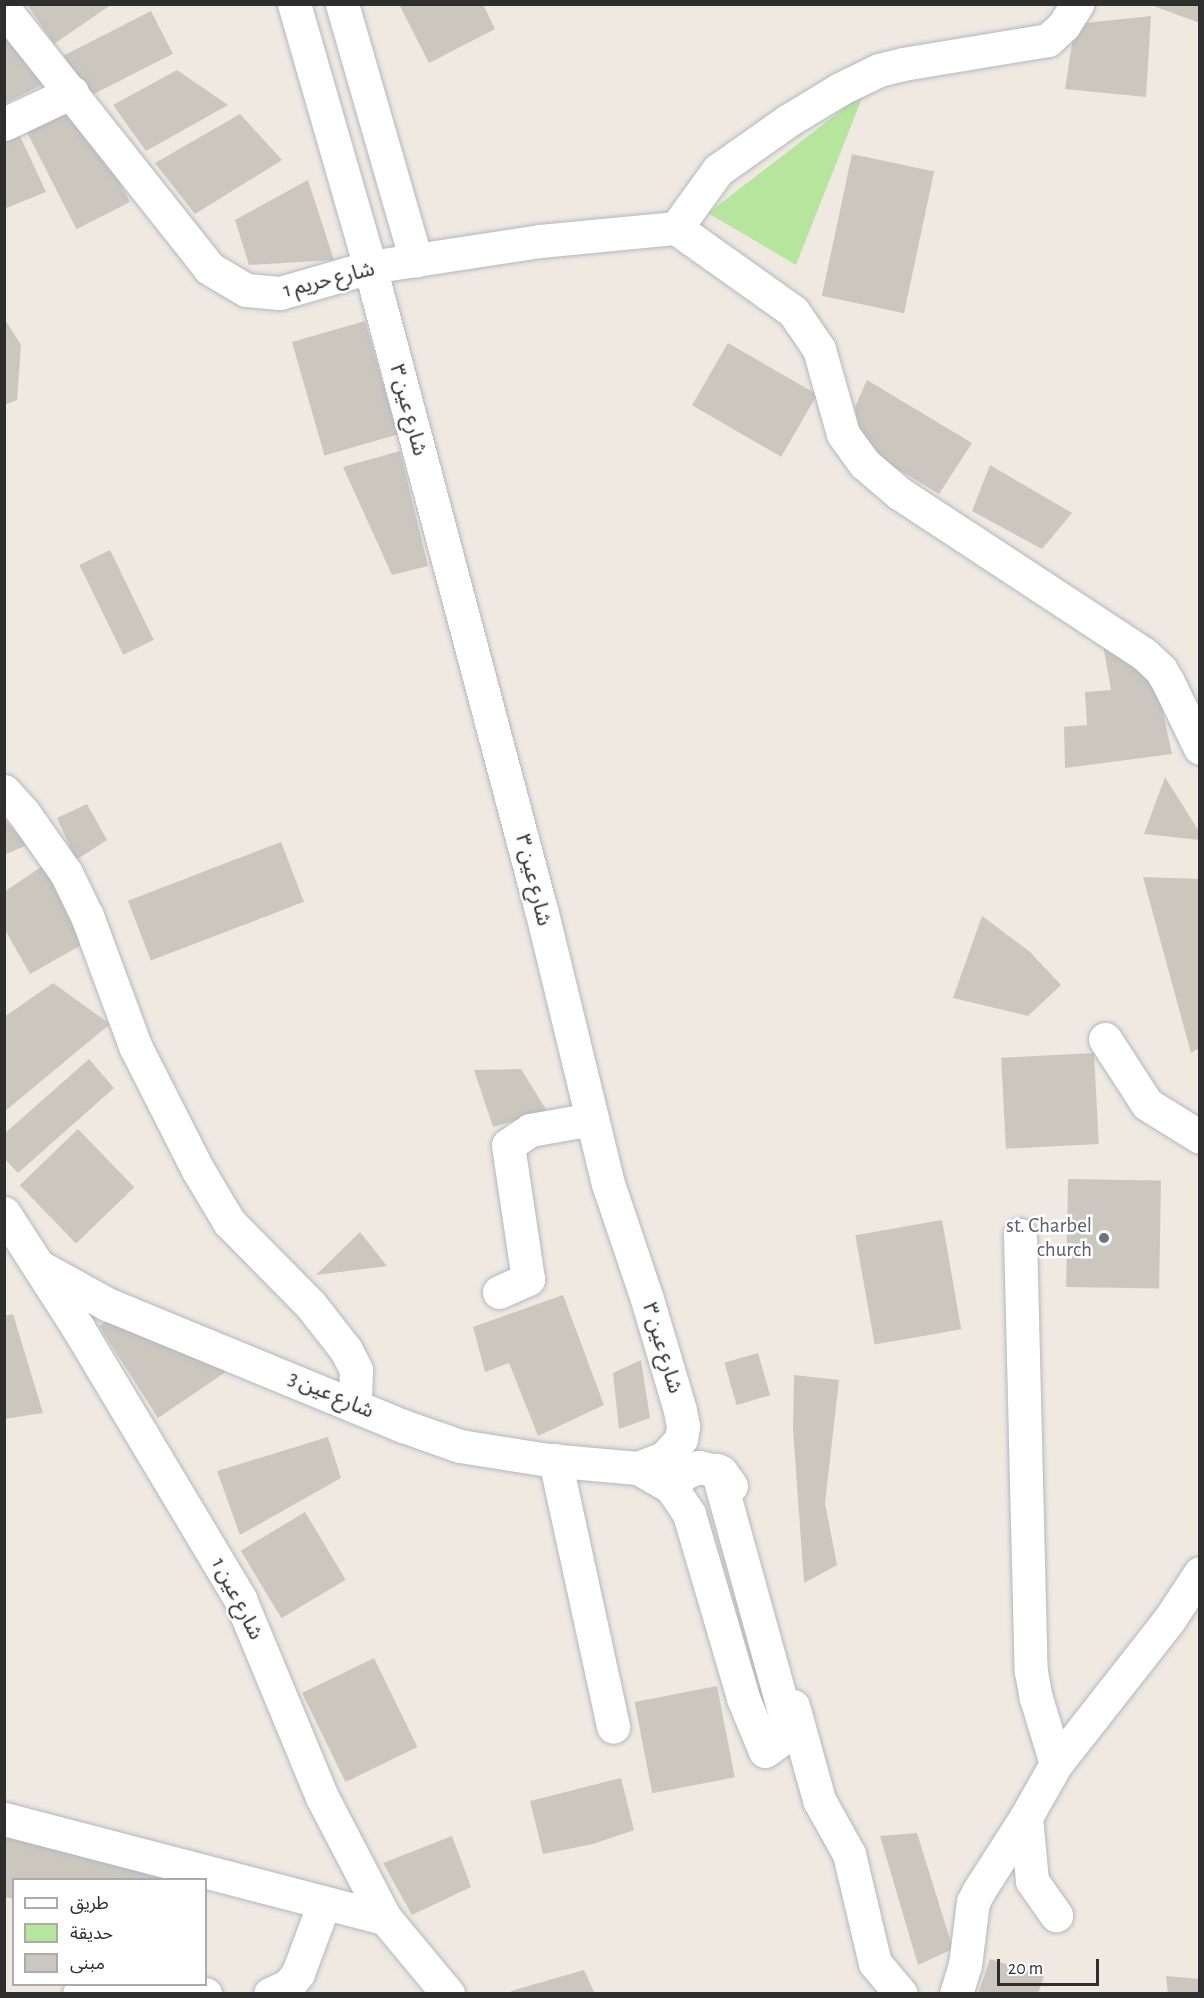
<!DOCTYPE html>
<html>
<head>
<meta charset="utf-8">
<style>
	body { margin:0 }
	#map { position:relative; width:1204px; height:1998px; overflow:hidden; background:#efe9e1; font-family:"Alegreya Sans","Noto Sans Arabic",sans-serif }
	div>[style] { position:absolute }
	[style*='--x'] { left:calc(var(--x)*1px); top:calc(var(--y)*1px); width:calc(var(--w)*1px); rotate:calc(var(--a)*1deg) }
	.green>* { inset:0; background:#b6e59e }
	.building>* { inset:0; background:#cbc7bf; transform-origin:0 0 }
	.roads { filter:drop-shadow(0 0 2px #b4b7c1) drop-shadow(0 0 2px #b4b7c1) }
	.street>* { height:33px; margin:-16.5px; padding:0 16.5px; transform-origin:16.5px; border-radius:16.5px; background:#fff }
	.dots>* { width:16px; height:16px; translate:-50% -50%; box-sizing:border-box; border:3px solid #fff; border-radius:50% }
	span { translate:-50% -50%; white-space:nowrap; text-align:center; line-height:1.15; -webkit-text-stroke:5px #fff; paint-order:stroke }
	.street-label { font-size:21px; color:#2e2e2e }
	.worship-label { font-size:21px; color:#5b616d }
	.right { translate:-100% -50%; text-align:right }
	.frame { position:absolute; inset:0; border:6px solid #2e2e2e; pointer-events:none }
	.legend { position:absolute; left:12px; top:1878px; width:195px; height:108px; box-sizing:border-box; background:#fff; border:2px solid #ababab; margin:0; padding:8px 10px; list-style:none; font-size:18px; color:#2e2e2e }
	.legend li { display:flex; align-items:center; gap:12px; height:30px }
	.legend b { width:30px; border:2px solid #ababab }
	.scale { position:absolute; left:997px; top:1959px; width:102px; height:27px; box-sizing:border-box; border:3px solid #2e2e2e; border-top:0; padding-left:8px; font-size:18px; line-height:21px; white-space:nowrap; color:#2e2e2e; -webkit-text-stroke:4px #fff; paint-order:stroke }
</style>
</head>
<body>
<div id="map">
	<div class="green">
		<i style="clip-path:polygon(864px 93px,796px 265px,708px 213px)"></i>
	</div>
	<div class="building">
		<i style="clip-path:polygon(27px 4px,112px 4px,54px 44px)"></i>
		<i style="clip-path:polygon(399px 4px,483px 4px,495px 29px,429px 63px)"></i>
		<i style="clip-path:polygon(1151px 5px,1200px 5px,1200px 23px)"></i>
		<i style="left:151px;top:11px;width:48px;height:98px;rotate:63deg"></i>
		<i style="clip-path:polygon(1151px 16px,1146px 97px,1065px 89px,1075px 24px)"></i>
		<i style="clip-path:polygon(4px 19px,60px 76px,4px 104px)"></i>
		<i style="clip-path:polygon(177px 70px,228px 105px,146px 151px,113px 105px)"></i>
		<i style="left:80px;top:104px;width:110px;height:60px;rotate:63deg"></i>
		<i style="clip-path:polygon(240px 114px,282px 160px,195px 214px,155px 163px)"></i>
		<i style="clip-path:polygon(19px 134px,46px 192px,4px 209px,4px 140px)"></i>
		<i style="left:852px;top:154px;width:84px;height:145px;rotate:12deg"></i>
		<i style="clip-path:polygon(308px 180px,334px 260px,249px 265px,235px 220px)"></i>
		<i style="clip-path:polygon(4px 318px,21px 345px,17px 400px,4px 405px)"></i>
		<i style="left:365px;top:321px;width:118px;height:76px;rotate:74deg"></i>
		<i style="left:728px;top:343px;width:103px;height:72px;rotate:30deg"></i>
		<i style="clip-path:polygon(867px 380px,972px 443px,939px 494px,861px 447px,855px 407px)"></i>
		<i style="clip-path:polygon(400px 451px,428px 566px,392px 575px,343px 467px)"></i>
		<i style="clip-path:polygon(990px 465px,1072px 513px,1042px 549px,972px 511px)"></i>
		<i style="left:110px;top:550px;width:100px;height:34px;rotate:64deg"></i>
		<i style="clip-path:polygon(1103px 645px,1157px 684px,1172px 754px,1065px 768px,1064px 727px,1087px 725px,1085px 692px,1111px 690px)"></i>
		<i style="clip-path:polygon(1165px 777px,1200px 833px,1200px 840px,1144px 834px)"></i>
		<i style="clip-path:polygon(87px 804px,107px 840px,76px 860px,57px 818px)"></i>
		<i style="clip-path:polygon(4px 819px,27px 845px,4px 855px)"></i>
		<i style="left:281px;top:842px;width:64px;height:164px;rotate:69deg"></i>
		<i style="clip-path:polygon(47px 863px,85px 943px,30px 974px,4px 928px,4px 892px)"></i>
		<i style="clip-path:polygon(1143px 877px,1200px 879px,1200px 1048px,1191px 1053px)"></i>
		<i style="clip-path:polygon(982px 916px,1030px 952px,1061px 985px,1028px 1016px,953px 998px)"></i>
		<i style="clip-path:polygon(53px 983px,110px 1024px,4px 1112px,4px 1017px)"></i>
		<i style="left:1094px;top:1053px;width:91px;height:93px;rotate:87deg"></i>
		<i style="clip-path:polygon(89px 1059px,114px 1088px,18px 1173px,4px 1158px,4px 1134px)"></i>
		<i style="clip-path:polygon(521px 1069px,547px 1111px,493px 1127px,474px 1070px)"></i>
		<i style="left:78px;top:1129px;width:81px;height:81px;rotate:46deg"></i>
		<i style="left:1068px;top:1179px;width:93px;height:108px;rotate:1deg"></i>
		<i style="left:942px;top:1220px;width:111px;height:88px;rotate:80deg"></i>
		<i style="clip-path:polygon(360px 1232px,387px 1266px,316px 1275px)"></i>
		<i style="clip-path:polygon(563px 1295px,604px 1405px,538px 1436px,509px 1363px,485px 1372px,473px 1327px)"></i>
		<i style="clip-path:polygon(13px 1314px,43px 1413px,4px 1419px,4px 1316px)"></i>
		<i style="clip-path:polygon(114px 1317px,233px 1367px,158px 1418px,99px 1326px)"></i>
		<i style="left:758px;top:1353px;width:44px;height:35px;rotate:74deg"></i>
		<i style="clip-path:polygon(641px 1360px,650px 1418px,619px 1429px,613px 1373px)"></i>
		<i style="clip-path:polygon(794px 1375px,839px 1380px,825px 1503px,837px 1565px,804px 1583px,793px 1429px)"></i>
		<i style="clip-path:polygon(328px 1437px,341px 1478px,240px 1535px,217px 1471px)"></i>
		<i style="left:305px;top:1512px;width:79px;height:75px;rotate:59deg"></i>
		<i style="left:374px;top:1658px;width:99px;height:80px;rotate:64deg"></i>
		<i style="left:717px;top:1686px;width:93px;height:84px;rotate:79deg"></i>
		<i style="clip-path:polygon(621px 1778px,634px 1830px,593px 1844px,543px 1854px,530px 1801px)"></i>
		<i style="clip-path:polygon(917px 1833px,953px 1949px,918px 1965px,880px 1836px)"></i>
		<i style="clip-path:polygon(4px 1836px,173px 1880px,14px 1880px,14px 1899px,4px 1897px)"></i>
		<i style="clip-path:polygon(452px 1836px,471px 1887px,412px 1915px,383px 1863px)"></i>
		<i style="clip-path:polygon(990px 1959px,1044px 1976px,1038px 1994px,978px 1994px)"></i>
		<i style="clip-path:polygon(584px 1970px,595px 1994px,512px 1994px,511px 1991px)"></i>
		<i style="clip-path:polygon(1166px 1976px,1200px 1979px,1200px 1994px,1168px 1994px)"></i>
	</div>
	<div class="roads">
		<div class="street">
			<i style="--x:342;--y:4;--w:267;--a:73.9"></i>
			<i style="--x:4;--y:9;--w:330;--a:51.6"></i>
			<i style="--x:209;--y:268;--w:43;--a:30.7"></i>
			<i style="--x:246;--y:290;--w:34;--a:5"></i>
			<i style="--x:280;--y:293;--w:94;--a:-16.1"></i>
			<i style="--x:370;--y:267;--w:172;--a:-8.7"></i>
			<i style="--x:540;--y:241;--w:137;--a:-5.5"></i>
			<i style="--x:4;--y:124;--w:75;--a:-25.2"></i>
			<i style="--x:676;--y:228;--w:143;--a:35.4"></i>
			<i style="--x:793;--y:311;--w:46;--a:55.6"></i>
			<i style="--x:819;--y:349;--w:88;--a:74.2"></i>
			<i style="--x:843;--y:434;--w:37;--a:54"></i>
			<i style="--x:865;--y:464;--w:45;--a:40.5"></i>
			<i style="--x:899;--y:493;--w:293;--a:33.3"></i>
			<i style="--x:1144;--y:654;--w:23;--a:43"></i>
			<i style="--x:1161;--y:670;--w:14;--a:60"></i>
			<i style="--x:1168;--y:682;--w:73;--a:64.1"></i>
			<i style="--x:676;--y:228;--w:72;--a:-54.1"></i>
			<i style="--x:718;--y:170;--w:87;--a:-35.2"></i>
			<i style="--x:789;--y:120;--w:60;--a:-31.3"></i>
			<i style="--x:840;--y:89;--w:43;--a:-26"></i>
			<i style="--x:879;--y:70;--w:25;--a:-14"></i>
			<i style="--x:903;--y:64;--w:147;--a:-9.4"></i>
			<i style="--x:1048;--y:40;--w:22;--a:-43"></i>
			<i style="--x:1064;--y:25;--w:25;--a:-58"></i>
			<i style="--x:4;--y:791;--w:28;--a:48"></i>
			<i style="--x:23;--y:812;--w:75;--a:54.8"></i>
			<i style="--x:66;--y:873;--w:48;--a:64"></i>
			<i style="--x:87;--y:916;--w:139;--a:69.7"></i>
			<i style="--x:135;--y:1046;--w:139;--a:63.1"></i>
			<i style="--x:198;--y:1170;--w:61;--a:59.2"></i>
			<i style="--x:229;--y:1222;--w:115;--a:45.4"></i>
			<i style="--x:310;--y:1304;--w:58;--a:52"></i>
			<i style="--x:346;--y:1350;--w:22;--a:63"></i>
			<i style="--x:356;--y:1370;--w:36;--a:92"></i>
			<i style="--x:1105;--y:1039;--w:77;--a:57.1"></i>
			<i style="--x:1147;--y:1104;--w:62;--a:31.9"></i>
			<i style="--x:4;--y:1213;--w:137;--a:57.2"></i>
			<i style="--x:78;--y:1328;--w:316;--a:59.1"></i>
			<i style="--x:240;--y:1599;--w:214;--a:67.5"></i>
			<i style="--x:322;--y:1797;--w:136;--a:62.5"></i>
			<i style="--x:385;--y:1918;--w:99;--a:50.3"></i>
			<i style="--x:1020;--y:1235;--w:436;--a:88.6"></i>
			<i style="--x:1031;--y:1671;--w:27;--a:80"></i>
			<i style="--x:1036;--y:1698;--w:69;--a:73.1"></i>
			<i style="--x:40;--y:1267;--w:77;--a:28.9"></i>
			<i style="--x:107;--y:1304;--w:320;--a:22.4"></i>
			<i style="--x:403;--y:1426;--w:60;--a:19.3"></i>
			<i style="--x:460;--y:1446;--w:89;--a:9"></i>
			<i style="--x:548;--y:1460;--w:90;--a:5.1"></i>
			<i style="--x:638;--y:1468;--w:28;--a:-21"></i>
			<i style="--x:664;--y:1458;--w:25;--a:-48"></i>
			<i style="--x:681;--y:1439;--w:13;--a:-81"></i>
			<i style="--x:683;--y:1426;--w:16;--a:-101"></i>
			<i style="--x:680;--y:1410;--w:116;--a:-106.6"></i>
			<i style="--x:647;--y:1299;--w:121;--a:-108.7"></i>
			<i style="--x:608;--y:1184;--w:282;--a:-103.7"></i>
			<i style="--x:541;--y:910;--w:665;--a:-104.89"></i>
			<i style="--x:370;--y:267;--w:274;--a:-106.1"></i>
			<i style="--x:499;--y:1292;--w:32;--a:-24"></i>
			<i style="--x:528;--y:1279;--w:135;--a:-98.5"></i>
			<i style="--x:508;--y:1145;--w:27;--a:-34"></i>
			<i style="--x:530;--y:1130;--w:63;--a:-10.1"></i>
			<i style="--x:555;--y:1460;--w:273;--a:77.7"></i>
			<i style="--x:638;--y:1468;--w:38;--a:30"></i>
			<i style="--x:671;--y:1487;--w:32;--a:56"></i>
			<i style="--x:689;--y:1514;--w:192;--a:73.6"></i>
			<i style="--x:743;--y:1698;--w:57;--a:67.5"></i>
			<i style="--x:765;--y:1751;--w:31;--a:-36"></i>
			<i style="--x:790;--y:1733;--w:273;--a:-105.5"></i>
			<i style="--x:671;--y:1487;--w:19;--a:-47"></i>
			<i style="--x:684;--y:1473;--w:16;--a:-22"></i>
			<i style="--x:699;--y:1467;--w:23;--a:13"></i>
			<i style="--x:721;--y:1472;--w:17;--a:54"></i>
			<i style="--x:793;--y:1706;--w:98;--a:74.5"></i>
			<i style="--x:819;--y:1800;--w:62;--a:60.9"></i>
			<i style="--x:849;--y:1854;--w:112;--a:76.6"></i>
			<i style="--x:875;--y:1963;--w:40;--a:50"></i>
			<i style="--x:1026;--y:1817;--w:64;--a:84.6"></i>
			<i style="--x:1032;--y:1881;--w:42;--a:54.8"></i>
			<i style="--x:4;--y:1819;--w:394;--a:14.6"></i>
			<i style="--x:117;--y:1984;--w:89;--a:6.5"></i>
			<i style="--x:79;--y:1994;--w:15;--a:-32"></i>
			<i style="--x:92;--y:1986;--w:10;--a:-11"></i>
			<i style="--x:270;--y:1994;--w:21;--a:-25"></i>
			<i style="--x:289;--y:1985;--w:15;--a:-53"></i>
			<i style="--x:298;--y:1973;--w:75;--a:-69.6"></i>
			<i style="--x:956;--y:1994;--w:30;--a:-73"></i>
			<i style="--x:965;--y:1965;--w:64;--a:-82.8"></i>
			<i style="--x:973;--y:1902;--w:11;--a:-63"></i>
			<i style="--x:978;--y:1892;--w:89;--a:-57.4"></i>
			<i style="--x:1026;--y:1817;--w:61;--a:-60.5"></i>
			<i style="--x:1056;--y:1764;--w:183;--a:-51.9"></i>
			<i style="--x:1169;--y:1620;--w:56;--a:-56.6"></i>
		</div>
	</div>
	<div class="dots">
		<i style="left:1104px;top:1238px;background:#6b7280"></i>
	</div>
	<div class="street-label">
		<span style="left:329px;top:280px;rotate:-14deg">شارع حريم 1</span>
		<span style="left:408px;top:410px;rotate:75deg">شارع عين ٣</span>
		<span style="left:533px;top:880px;rotate:76deg">شارع عين ٣</span>
		<span style="left:662px;top:1348px;rotate:73deg">شارع عين ٣</span>
		<span style="left:331px;top:1395px;rotate:23deg">شارع عين 3</span>
		<span style="left:237px;top:1599px;rotate:63deg">شارع عين 1</span>
	</div>
	<div class="worship-label">
		<span class="right" style="left:1092px;top:1238px">st. Charbel<br>church</span>
	</div>
	<div class="frame"></div>
	<ul class="legend">
	<li><b style="height:8px;background:#fff"></b>طريق</li>
	<li><b style="height:16px;background:#b6e59e"></b>حديقة</li>
	<li><b style="height:16px;background:#cbc7bf"></b>مبنى</li>
	</ul>
	<div class="scale">20 m</div>
</div>
</body>
</html>
